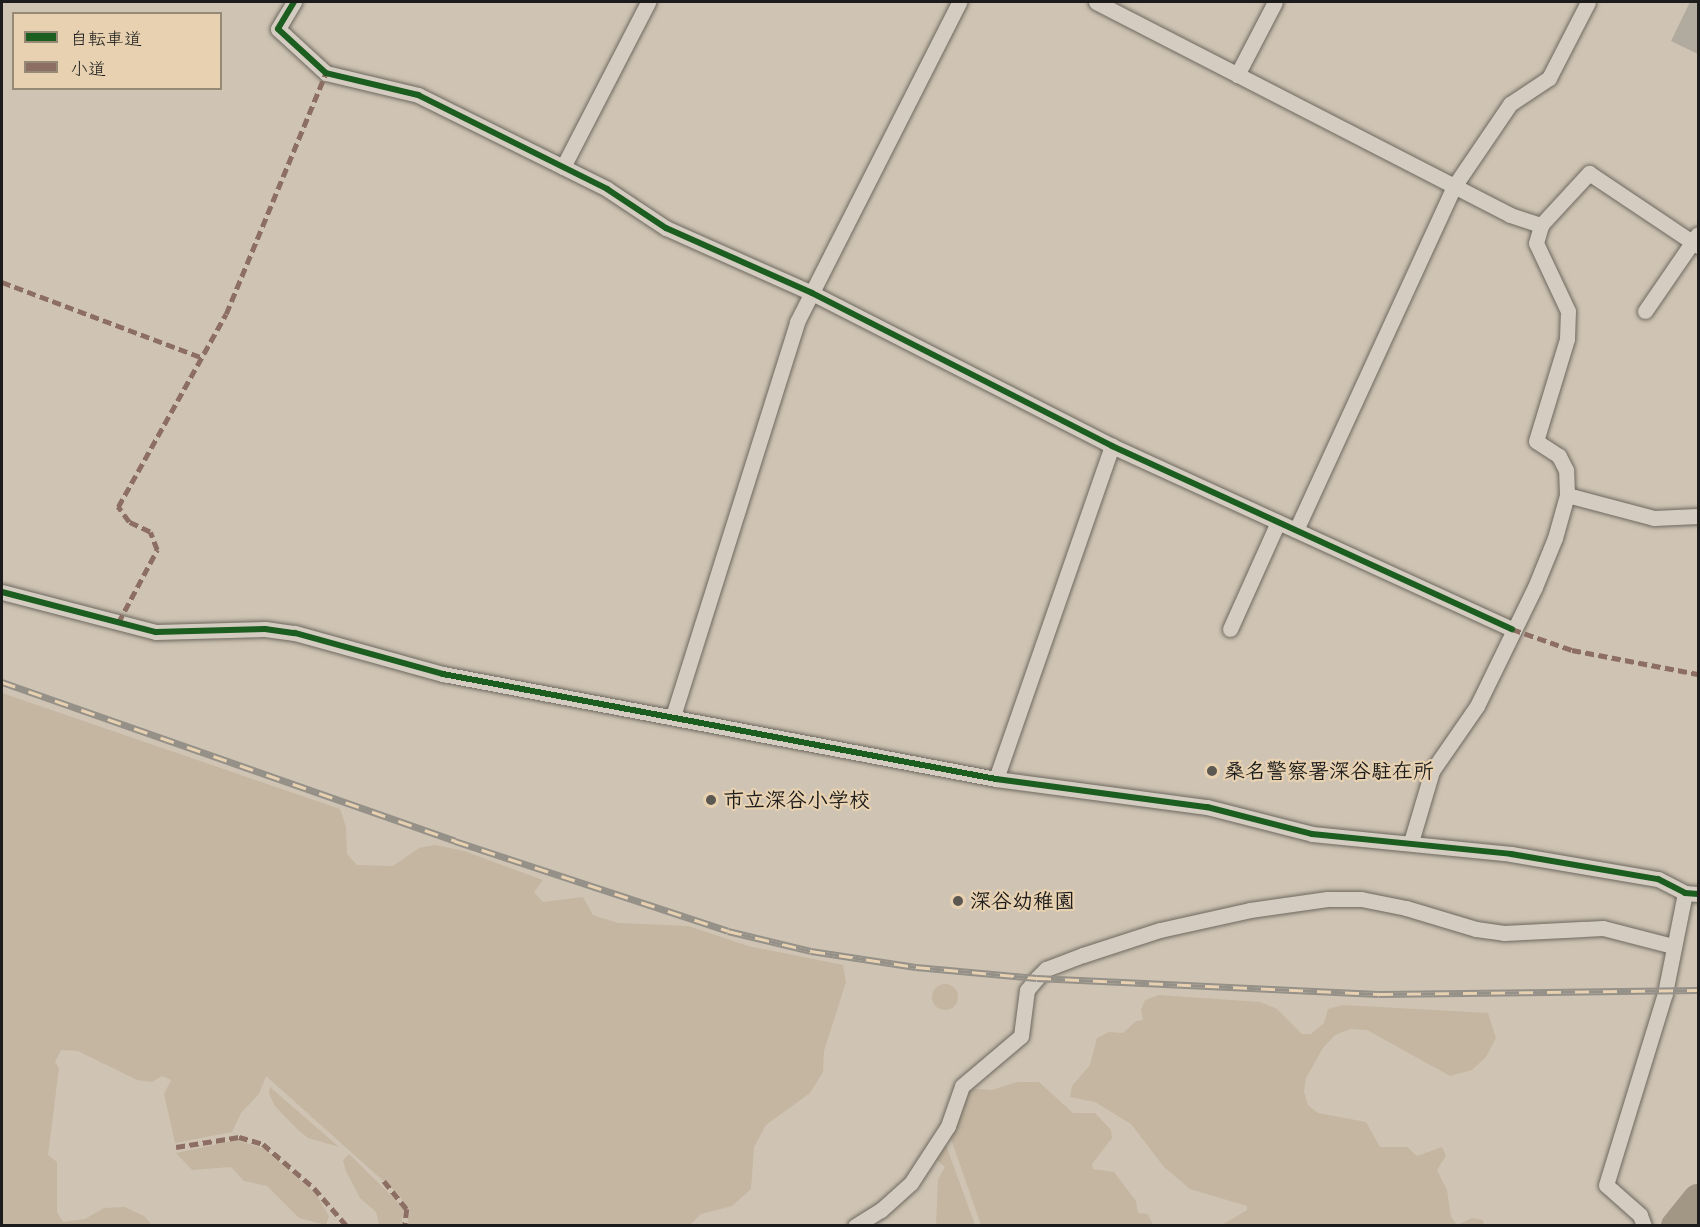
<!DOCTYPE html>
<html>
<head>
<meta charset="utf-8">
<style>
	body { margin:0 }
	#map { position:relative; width:1700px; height:1227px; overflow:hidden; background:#cfc4b3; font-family:Itim,"Klee One",sans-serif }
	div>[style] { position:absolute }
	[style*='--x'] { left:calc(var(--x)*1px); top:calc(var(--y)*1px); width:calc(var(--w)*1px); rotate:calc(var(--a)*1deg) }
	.green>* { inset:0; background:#c4b6a0 }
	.round { border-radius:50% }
	.river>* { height:30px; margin:-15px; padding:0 15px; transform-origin:15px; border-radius:15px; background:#a29685 }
	.building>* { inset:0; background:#b1aa9e }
	.roads { filter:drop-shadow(0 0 2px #6d6860) drop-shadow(0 0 2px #6d6860) }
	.minor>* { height:15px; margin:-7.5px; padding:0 7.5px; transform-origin:7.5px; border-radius:7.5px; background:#d4ccc0 }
	.rail>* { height:7px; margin-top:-3.5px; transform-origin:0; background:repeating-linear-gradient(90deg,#e7d1b0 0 14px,#959088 0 28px); box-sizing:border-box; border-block:2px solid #959088 }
	.quiet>* { height:4.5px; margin-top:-2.25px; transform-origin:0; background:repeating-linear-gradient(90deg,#8d6e63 0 9px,transparent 0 13.5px) }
	.cycleway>* { height:6px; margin:-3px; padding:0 3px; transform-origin:3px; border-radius:3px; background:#1b5e20 }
	.dots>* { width:16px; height:16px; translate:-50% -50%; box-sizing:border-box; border:3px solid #e7d1b0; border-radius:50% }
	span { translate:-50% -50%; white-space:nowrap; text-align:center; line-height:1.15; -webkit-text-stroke:4.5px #e7d1b0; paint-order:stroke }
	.poi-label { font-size:21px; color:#1c1c1c; font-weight:700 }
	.left { translate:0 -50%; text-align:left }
	.frame { position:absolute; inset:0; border:3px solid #1c1c1c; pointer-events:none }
	.legend { position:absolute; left:12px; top:12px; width:210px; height:78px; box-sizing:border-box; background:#e7d1b0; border:2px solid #968975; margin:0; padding:8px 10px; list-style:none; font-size:18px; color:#1c1c1c }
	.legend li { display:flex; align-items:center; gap:12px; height:30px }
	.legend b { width:30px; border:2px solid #968975 }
</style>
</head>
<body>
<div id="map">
	<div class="green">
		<i style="clip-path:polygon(2px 693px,340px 809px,346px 827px,347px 854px,357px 865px,393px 866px,419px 848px,435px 845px,464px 851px,543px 880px,534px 892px,543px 902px,583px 897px,593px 915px,618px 923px,688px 926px,748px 946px,843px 965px,846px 982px,824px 1051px,823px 1072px,810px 1093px,766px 1125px,754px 1147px,751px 1189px,732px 1206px,701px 1214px,690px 1225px,407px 1226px,410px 1211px,398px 1194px,266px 1076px,259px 1094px,241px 1113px,232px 1132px,175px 1143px,164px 1094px,171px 1080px,162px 1076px,152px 1082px,137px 1080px,78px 1051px,61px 1050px,55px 1062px,59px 1068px,48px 1155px,57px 1162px,57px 1212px,63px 1222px,85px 1219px,104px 1208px,125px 1207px,144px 1216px,152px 1225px,2px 1225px)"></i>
		<i class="round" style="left:932px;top:984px;width:26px;height:26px"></i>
		<i style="clip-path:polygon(1159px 995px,1260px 1002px,1277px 1009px,1302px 1034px,1311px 1034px,1324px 1023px,1328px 1009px,1343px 1005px,1488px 1013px,1496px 1038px,1486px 1057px,1472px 1070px,1450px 1076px,1367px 1030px,1351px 1029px,1335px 1035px,1323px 1048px,1306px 1078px,1304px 1092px,1308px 1105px,1318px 1113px,1366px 1122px,1380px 1147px,1407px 1147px,1417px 1156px,1442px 1147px,1446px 1156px,1437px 1170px,1447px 1190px,1451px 1217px,1457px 1225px,1472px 1218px,1483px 1220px,1484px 1225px,1222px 1225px,1247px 1210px,1247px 1206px,1190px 1189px,1164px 1167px,1131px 1124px,1095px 1102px,1070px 1097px,1072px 1086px,1090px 1065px,1097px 1038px,1109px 1032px,1123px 1033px,1136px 1021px,1143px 1020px,1141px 1010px,1145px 1000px)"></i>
		<i style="clip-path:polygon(1017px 1082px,1039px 1082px,1073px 1113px,1095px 1113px,1111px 1130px,1112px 1138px,1092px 1164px,1093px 1169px,1114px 1172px,1136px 1201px,1138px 1213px,1148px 1214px,1153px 1225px,981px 1225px,950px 1136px,963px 1088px,992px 1090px)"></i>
		<i style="clip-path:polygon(270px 1087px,339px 1147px,308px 1138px,297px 1129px,275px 1106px,269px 1094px)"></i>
		<i style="clip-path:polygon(236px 1140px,265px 1149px,315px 1193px,329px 1216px,326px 1225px,299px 1218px,267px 1186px,244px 1181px,231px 1167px,192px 1170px,176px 1153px)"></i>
		<i style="clip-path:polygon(945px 1142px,946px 1145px,975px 1225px,936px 1225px,938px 1179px,945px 1167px,933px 1157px)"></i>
		<i style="clip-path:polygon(349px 1154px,404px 1208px,401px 1225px,379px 1225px,376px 1212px,360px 1198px,346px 1171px,343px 1160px)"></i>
	</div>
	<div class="river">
		<i style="--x:1676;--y:1226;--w:35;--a:-51"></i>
	</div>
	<div class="building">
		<i style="clip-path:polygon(1690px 2px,1698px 2px,1698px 54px,1671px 41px)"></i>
	</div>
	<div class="roads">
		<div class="minor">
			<i style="--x:294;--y:2;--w:31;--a:121"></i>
			<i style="--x:278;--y:29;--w:65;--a:42.5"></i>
			<i style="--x:326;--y:73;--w:95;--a:13.4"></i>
			<i style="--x:418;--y:95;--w:211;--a:26.4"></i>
			<i style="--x:607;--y:189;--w:71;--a:33.5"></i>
			<i style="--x:666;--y:228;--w:160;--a:24"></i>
			<i style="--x:812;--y:293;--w:337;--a:27"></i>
			<i style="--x:1112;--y:446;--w:440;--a:24.6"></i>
			<i style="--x:1096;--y:2;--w:466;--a:27.2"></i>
			<i style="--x:1510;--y:215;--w:33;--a:18"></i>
			<i style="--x:1237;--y:75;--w:82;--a:-62.5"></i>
			<i style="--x:563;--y:167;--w:186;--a:-62.7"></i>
			<i style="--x:1645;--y:311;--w:93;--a:-55.5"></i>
			<i style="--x:1567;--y:495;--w:90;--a:14.8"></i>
			<i style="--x:1654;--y:518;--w:44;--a:-2.6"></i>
			<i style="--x:1296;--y:530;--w:380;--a:-65.3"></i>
			<i style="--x:1455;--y:185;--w:98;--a:-55.8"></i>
			<i style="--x:1510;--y:104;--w:47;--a:-33.7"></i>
			<i style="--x:1549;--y:78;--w:85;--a:-62.8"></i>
			<i style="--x:2;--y:592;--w:159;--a:14.6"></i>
			<i style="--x:156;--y:632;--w:109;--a:-1.6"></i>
			<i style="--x:265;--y:629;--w:30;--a:8"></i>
			<i style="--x:295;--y:633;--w:154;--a:15.5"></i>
			<i style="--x:443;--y:674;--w:563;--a:10.75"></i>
			<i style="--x:996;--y:779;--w:213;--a:7.6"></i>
			<i style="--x:1207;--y:807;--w:108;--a:14.4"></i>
			<i style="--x:1312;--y:834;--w:200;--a:5.7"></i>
			<i style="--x:1511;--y:854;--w:149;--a:9.7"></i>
			<i style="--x:1658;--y:879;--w:30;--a:27"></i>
			<i style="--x:1685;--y:893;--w:13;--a:4"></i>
			<i style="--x:1230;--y:629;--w:117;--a:-65.8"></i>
			<i style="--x:673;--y:716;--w:413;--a:-72.5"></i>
			<i style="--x:797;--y:322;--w:359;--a:-63.1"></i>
			<i style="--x:996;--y:779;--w:353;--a:-70.8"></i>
			<i style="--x:1411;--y:842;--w:74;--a:-73.5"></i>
			<i style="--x:1432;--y:771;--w:79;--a:-55.3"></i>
			<i style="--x:1477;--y:706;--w:132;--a:-64"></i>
			<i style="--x:1535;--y:587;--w:53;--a:-67.8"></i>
			<i style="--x:1555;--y:538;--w:45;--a:-74.4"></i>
			<i style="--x:1567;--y:495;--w:25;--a:-92"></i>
			<i style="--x:1566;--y:470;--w:16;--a:-117"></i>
			<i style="--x:1559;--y:456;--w:27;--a:-147"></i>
			<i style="--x:1536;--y:441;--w:107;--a:-73.1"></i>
			<i style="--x:1567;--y:339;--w:28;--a:-88"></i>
			<i style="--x:1568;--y:311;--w:75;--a:-115.2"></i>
			<i style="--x:1536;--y:243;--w:19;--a:-74"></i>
			<i style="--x:1541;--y:225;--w:71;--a:-47.3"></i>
			<i style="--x:1589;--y:173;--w:131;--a:33.8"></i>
			<i style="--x:855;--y:1226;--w:31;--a:-32"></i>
			<i style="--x:881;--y:1210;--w:40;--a:-42"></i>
			<i style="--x:911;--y:1183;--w:68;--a:-57"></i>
			<i style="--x:948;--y:1126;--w:42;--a:-70.7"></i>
			<i style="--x:962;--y:1086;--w:77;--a:-40.3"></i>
			<i style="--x:1021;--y:1036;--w:46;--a:-82.6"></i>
			<i style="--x:1027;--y:990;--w:16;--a:-50"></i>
			<i style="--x:1037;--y:978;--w:13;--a:-45"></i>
			<i style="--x:1046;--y:969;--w:40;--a:-21"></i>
			<i style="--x:1083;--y:955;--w:81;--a:-18"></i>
			<i style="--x:1160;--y:930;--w:92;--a:-12.5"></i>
			<i style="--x:1250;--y:910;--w:78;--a:-8.1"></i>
			<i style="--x:1327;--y:899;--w:34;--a:0"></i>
			<i style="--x:1361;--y:899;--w:46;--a:11.3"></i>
			<i style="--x:1406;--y:908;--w:73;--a:16.7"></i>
			<i style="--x:1476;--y:929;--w:28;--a:8"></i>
			<i style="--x:1504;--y:933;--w:99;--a:-2.9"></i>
			<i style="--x:1603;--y:928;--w:72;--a:14.4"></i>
			<i style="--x:1644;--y:1226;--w:12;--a:-110"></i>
			<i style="--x:1640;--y:1215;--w:45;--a:-138.6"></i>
			<i style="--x:1606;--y:1185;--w:201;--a:-72.9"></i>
			<i style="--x:1665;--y:993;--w:102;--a:-78.7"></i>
		</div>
	</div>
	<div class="rail">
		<i style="--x:2;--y:682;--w:480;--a:19.3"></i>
		<i style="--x:455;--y:841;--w:287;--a:18.2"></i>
		<i style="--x:728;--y:931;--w:85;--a:13.5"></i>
		<i style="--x:811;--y:951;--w:106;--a:8.7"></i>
		<i style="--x:916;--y:967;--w:121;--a:5.2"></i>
		<i style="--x:1037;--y:978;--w:342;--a:2.7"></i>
		<i style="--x:1379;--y:994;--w:319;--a:-0.7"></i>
	</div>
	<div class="quiet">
		<i style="--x:2;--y:282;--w:213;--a:20.7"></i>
		<i style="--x:118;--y:623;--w:83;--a:-61.9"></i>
		<i style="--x:157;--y:550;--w:19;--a:-111"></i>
		<i style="--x:150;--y:532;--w:23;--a:-155"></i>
		<i style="--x:129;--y:522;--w:19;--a:-126"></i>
		<i style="--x:118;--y:507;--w:221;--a:-60.8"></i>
		<i style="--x:226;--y:314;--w:261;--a:-67.5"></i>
		<i style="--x:1512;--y:629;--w:64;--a:19.3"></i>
		<i style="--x:1572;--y:650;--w:128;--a:10.8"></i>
		<i style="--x:176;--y:1147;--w:64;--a:-9"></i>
		<i style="--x:239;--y:1137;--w:25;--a:16"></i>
		<i style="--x:263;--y:1144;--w:67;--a:40.8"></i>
		<i style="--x:314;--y:1188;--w:50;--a:49"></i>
		<i style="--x:384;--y:1181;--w:36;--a:51"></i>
		<i style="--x:407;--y:1209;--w:17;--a:97"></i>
	</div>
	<div class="cycleway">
		<i style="--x:294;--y:2;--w:31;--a:121"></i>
		<i style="--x:278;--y:29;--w:65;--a:42.5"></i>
		<i style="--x:326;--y:73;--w:95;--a:13.4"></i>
		<i style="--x:418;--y:95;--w:211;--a:26.4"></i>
		<i style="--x:607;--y:189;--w:71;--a:33.5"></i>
		<i style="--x:666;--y:228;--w:160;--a:24"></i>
		<i style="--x:812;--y:293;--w:337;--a:27"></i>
		<i style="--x:1112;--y:446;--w:440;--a:24.6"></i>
		<i style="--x:2;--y:592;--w:159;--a:14.6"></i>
		<i style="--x:156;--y:632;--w:109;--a:-1.6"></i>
		<i style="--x:265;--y:629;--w:30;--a:8"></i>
		<i style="--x:295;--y:633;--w:154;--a:15.5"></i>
		<i style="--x:443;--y:674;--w:563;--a:10.75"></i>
		<i style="--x:996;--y:779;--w:213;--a:7.6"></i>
		<i style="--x:1207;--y:807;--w:108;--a:14.4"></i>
		<i style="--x:1312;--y:834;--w:200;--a:5.7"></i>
		<i style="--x:1511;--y:854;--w:149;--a:9.7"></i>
		<i style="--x:1658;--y:879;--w:30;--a:27"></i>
		<i style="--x:1685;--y:893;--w:13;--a:4"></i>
	</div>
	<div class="dots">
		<i style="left:1212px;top:771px;background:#5b5751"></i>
		<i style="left:711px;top:800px;background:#5b5751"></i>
		<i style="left:958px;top:901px;background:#5b5751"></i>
	</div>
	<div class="poi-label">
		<span class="left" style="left:1224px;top:771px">桑名警察署深谷駐在所</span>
		<span class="left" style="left:723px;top:800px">市立深谷小学校</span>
		<span class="left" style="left:970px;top:901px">深谷幼稚園</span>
	</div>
	<div class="frame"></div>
	<ul class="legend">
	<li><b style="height:8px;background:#1b5e20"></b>自転車道</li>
	<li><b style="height:8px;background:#8d6e63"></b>小道</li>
	</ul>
</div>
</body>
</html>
